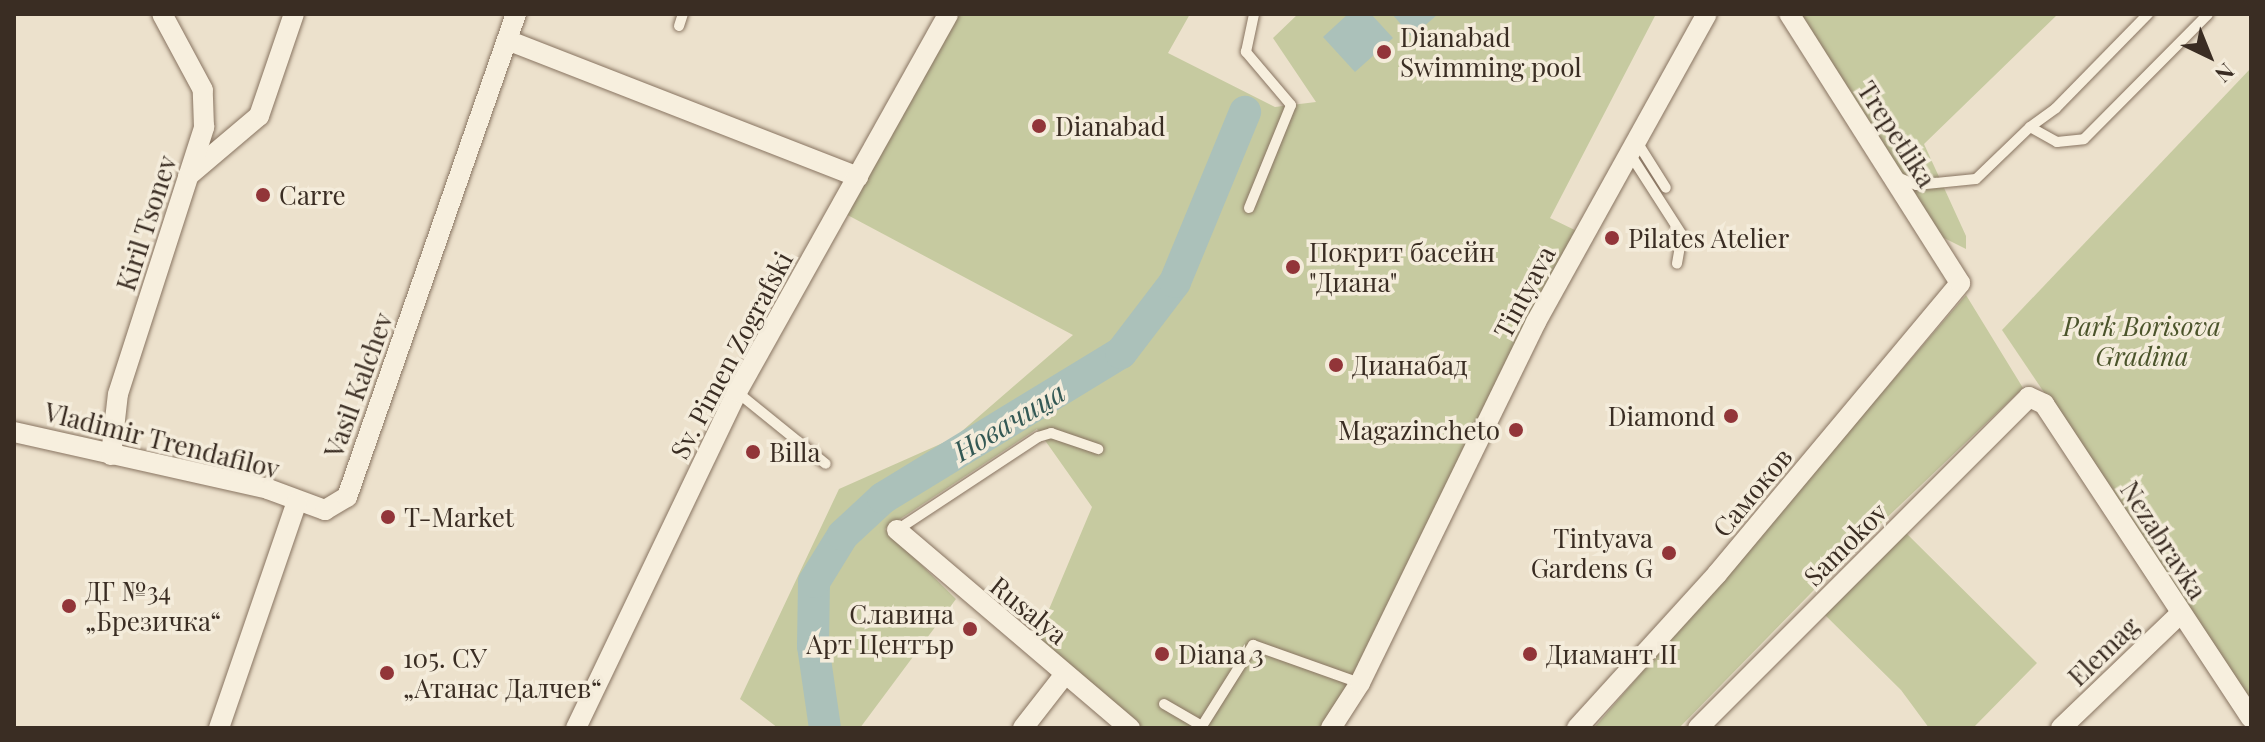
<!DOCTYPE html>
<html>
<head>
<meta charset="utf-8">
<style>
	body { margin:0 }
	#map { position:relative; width:2265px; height:742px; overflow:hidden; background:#ece1cc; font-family:"Playfair Display",serif }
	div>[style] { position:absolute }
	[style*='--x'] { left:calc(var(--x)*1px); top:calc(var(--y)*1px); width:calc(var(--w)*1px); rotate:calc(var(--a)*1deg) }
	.green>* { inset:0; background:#c6caa0 }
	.water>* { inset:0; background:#abc1ba }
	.river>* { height:32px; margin:-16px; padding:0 16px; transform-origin:16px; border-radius:16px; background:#abc1ba }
	.roads { filter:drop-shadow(0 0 2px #887461) drop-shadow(0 0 2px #887461) }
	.lane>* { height:10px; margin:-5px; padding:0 5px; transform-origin:5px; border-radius:5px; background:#f7efde }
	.street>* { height:20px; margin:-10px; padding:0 10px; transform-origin:10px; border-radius:10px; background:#f7efde }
	.dots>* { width:22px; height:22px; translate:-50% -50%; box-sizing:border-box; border:4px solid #f4ecdb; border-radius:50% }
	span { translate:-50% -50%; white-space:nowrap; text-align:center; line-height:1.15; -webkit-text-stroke:7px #f4ecdb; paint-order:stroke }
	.poi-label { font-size:26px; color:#3a2d23 }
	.left { translate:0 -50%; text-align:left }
	.right { translate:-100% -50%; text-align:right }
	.street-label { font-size:26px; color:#3a2d23 }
	.park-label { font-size:26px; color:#4b542b; font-style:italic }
	.water-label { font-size:28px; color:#335854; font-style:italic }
	.frame { position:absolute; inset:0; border:16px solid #3a2d23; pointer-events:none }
	.north { position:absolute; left:2169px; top:16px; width:80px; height:80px; -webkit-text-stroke:6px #f4ecdb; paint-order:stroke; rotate:137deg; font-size:22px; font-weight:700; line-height:32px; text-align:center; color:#3a2d23 }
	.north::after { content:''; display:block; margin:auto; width:28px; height:36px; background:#3a2d23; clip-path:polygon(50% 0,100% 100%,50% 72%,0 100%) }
</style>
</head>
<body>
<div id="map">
	<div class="green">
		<i style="clip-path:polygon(948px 14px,1190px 14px,1168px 53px,1275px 107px,1316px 102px,1273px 38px,1298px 14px,1656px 14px,1550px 218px,1585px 235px,1329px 728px,1140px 728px,1034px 645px,1092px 507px,1037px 429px,885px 529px,956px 599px,860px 728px,778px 728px,740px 699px,839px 489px,954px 438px,1073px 335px,840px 211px)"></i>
		<i style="clip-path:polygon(1801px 14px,2058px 14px,1924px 144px,1966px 236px,1966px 249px,1938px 235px)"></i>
		<i style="clip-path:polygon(2251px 68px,2251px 700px,2002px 330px)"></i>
		<i style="clip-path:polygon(1966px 295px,2023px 388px,1855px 548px,1679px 728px,1594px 728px)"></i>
		<i style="clip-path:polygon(1905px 532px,2037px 663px,1973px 728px,1929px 728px,1901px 690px,1825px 615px)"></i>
	</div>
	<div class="water">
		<i style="clip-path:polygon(1348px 14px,1371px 14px,1393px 38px,1355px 72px,1323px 37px)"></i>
		<i style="clip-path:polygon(1392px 14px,1438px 14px,1412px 37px)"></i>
	</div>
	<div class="river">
		<i style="--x:825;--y:728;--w:83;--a:-98.3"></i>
		<i style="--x:813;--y:646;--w:64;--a:-89.1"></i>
		<i style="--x:814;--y:582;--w:55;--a:-58.3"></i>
		<i style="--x:843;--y:535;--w:54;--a:-42.8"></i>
		<i style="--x:883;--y:498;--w:279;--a:-31.4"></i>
		<i style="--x:1121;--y:353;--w:89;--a:-52.7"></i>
		<i style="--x:1175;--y:282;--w:184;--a:-67.6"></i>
	</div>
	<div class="roads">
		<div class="lane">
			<i style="--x:679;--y:26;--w:13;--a:-72"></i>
			<i style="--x:2030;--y:127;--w:31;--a:29"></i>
			<i style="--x:2057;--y:142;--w:27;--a:-6"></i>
			<i style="--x:2084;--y:139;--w:176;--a:-45.2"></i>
			<i style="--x:1637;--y:142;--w:54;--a:57.8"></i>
			<i style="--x:1630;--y:154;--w:96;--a:57.3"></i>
			<i style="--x:1682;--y:235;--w:29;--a:100"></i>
			<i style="--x:1895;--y:176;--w:23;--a:23"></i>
			<i style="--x:1916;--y:185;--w:60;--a:-5.7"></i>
			<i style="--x:1976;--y:179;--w:75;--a:-43.9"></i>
			<i style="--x:2030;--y:127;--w:32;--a:-36"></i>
			<i style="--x:2056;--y:108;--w:132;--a:-45.6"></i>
			<i style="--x:1249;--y:208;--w:111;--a:-67.8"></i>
			<i style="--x:1291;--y:105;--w:70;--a:-130.3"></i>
			<i style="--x:1246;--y:52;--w:39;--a:-78"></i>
			<i style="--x:737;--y:392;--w:114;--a:39"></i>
			<i style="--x:897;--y:530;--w:169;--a:-33.4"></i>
			<i style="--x:1038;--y:437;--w:14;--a:-17"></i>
			<i style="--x:1051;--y:433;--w:50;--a:18.8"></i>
			<i style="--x:1164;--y:704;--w:44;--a:30.1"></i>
			<i style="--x:1202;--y:726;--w:96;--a:-57.8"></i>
			<i style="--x:1253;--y:645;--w:114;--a:19.6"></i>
		</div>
		<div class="street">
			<i style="--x:507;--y:40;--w:377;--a:21.3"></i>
			<i style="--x:188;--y:176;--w:93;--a:-40.2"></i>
			<i style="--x:259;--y:116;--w:108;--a:-71.1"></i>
			<i style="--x:14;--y:432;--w:260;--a:12.6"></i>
			<i style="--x:268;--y:489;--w:61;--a:20.2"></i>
			<i style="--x:325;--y:510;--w:26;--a:-31"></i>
			<i style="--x:347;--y:497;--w:512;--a:-70.72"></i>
			<i style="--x:111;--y:455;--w:61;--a:-83.5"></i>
			<i style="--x:118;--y:394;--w:281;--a:-72.1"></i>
			<i style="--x:204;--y:127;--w:37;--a:-92"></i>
			<i style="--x:203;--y:90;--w:86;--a:-118.3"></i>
			<i style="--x:897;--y:530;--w:306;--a:40.4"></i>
			<i style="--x:219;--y:728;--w:239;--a:-71"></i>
			<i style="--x:576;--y:728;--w:373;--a:-64.4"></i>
			<i style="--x:737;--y:392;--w:433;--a:-60.8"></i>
			<i style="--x:1023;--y:728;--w:68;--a:-52.1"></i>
			<i style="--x:1331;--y:728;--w:54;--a:-57.2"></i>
			<i style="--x:1360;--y:683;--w:402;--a:-64"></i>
			<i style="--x:1536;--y:322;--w:352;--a:-61"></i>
			<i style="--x:1577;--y:728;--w:208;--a:-47.7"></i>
			<i style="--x:1717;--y:574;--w:379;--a:-50.1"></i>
			<i style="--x:1960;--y:283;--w:319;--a:-122.4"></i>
			<i style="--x:1698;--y:728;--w:468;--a:-45"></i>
			<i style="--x:2029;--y:397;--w:17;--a:25"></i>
			<i style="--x:2044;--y:404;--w:376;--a:56.6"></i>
			<i style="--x:2061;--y:728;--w:166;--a:-43.8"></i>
		</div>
	</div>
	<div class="dots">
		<i style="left:1384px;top:52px;background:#923539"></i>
		<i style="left:1039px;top:126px;background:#923539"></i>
		<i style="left:263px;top:195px;background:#923539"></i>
		<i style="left:1612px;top:238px;background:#923539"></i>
		<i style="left:1293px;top:267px;background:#923539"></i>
		<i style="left:1336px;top:365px;background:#923539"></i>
		<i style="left:1731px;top:416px;background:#923539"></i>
		<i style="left:1516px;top:430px;background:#923539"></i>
		<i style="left:753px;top:452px;background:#923539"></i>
		<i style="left:388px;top:517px;background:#923539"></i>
		<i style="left:1669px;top:553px;background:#923539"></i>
		<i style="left:69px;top:606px;background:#923539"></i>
		<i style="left:970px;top:629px;background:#923539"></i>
		<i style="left:1162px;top:654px;background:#923539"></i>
		<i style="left:1530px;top:654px;background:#923539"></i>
		<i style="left:387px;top:673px;background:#923539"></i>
	</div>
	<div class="poi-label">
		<span class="left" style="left:1400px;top:52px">Dianabad<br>Swimming pool</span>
		<span class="left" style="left:1055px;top:126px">Dianabad</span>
		<span class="left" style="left:279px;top:195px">Carre</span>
		<span class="left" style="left:1628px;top:238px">Pilates Atelier</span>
		<span class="left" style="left:1309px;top:267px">Покрит басейн<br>"Диана"</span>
		<span class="left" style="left:1352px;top:365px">Дианабад</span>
		<span class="right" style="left:1715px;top:416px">Diamond</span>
		<span class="right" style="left:1500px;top:430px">Magazincheto</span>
		<span class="left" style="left:769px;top:452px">Billa</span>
		<span class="left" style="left:404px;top:517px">T-Market</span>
		<span class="right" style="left:1653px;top:553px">Tintyava<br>Gardens G</span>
		<span class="left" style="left:85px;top:606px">ДГ №34<br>„Брезичка“</span>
		<span class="right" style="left:954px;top:629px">Славина<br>Арт Център</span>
		<span class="left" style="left:1178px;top:654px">Diana 3</span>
		<span class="left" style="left:1546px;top:654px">Диамант II</span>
		<span class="left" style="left:403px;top:673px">105. СУ<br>„Атанас Далчев“</span>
	</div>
	<div class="street-label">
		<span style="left:1897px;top:134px;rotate:57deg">Trepetlika</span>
		<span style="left:146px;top:223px;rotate:-72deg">Kiril Tsonev</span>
		<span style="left:1524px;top:292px;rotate:-62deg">Tintyava</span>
		<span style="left:731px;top:355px;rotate:-62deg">Sv. Pimen Zografski</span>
		<span style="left:358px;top:385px;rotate:-70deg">Vasil Kalchev</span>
		<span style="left:162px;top:440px;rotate:14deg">Vladimir Trendafilov</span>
		<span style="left:1752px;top:492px;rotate:-50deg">Самоков</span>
		<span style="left:2164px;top:540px;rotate:57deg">Nezabravka</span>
		<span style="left:1845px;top:544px;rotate:-45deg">Samokov</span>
		<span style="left:1029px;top:610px;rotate:39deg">Rusalya</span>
		<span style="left:2103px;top:651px;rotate:-44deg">Elemag</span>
	</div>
	<div class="park-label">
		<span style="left:2142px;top:341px">Park Borisova<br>Gradina</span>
	</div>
	<div class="water-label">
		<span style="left:1009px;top:421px;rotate:-31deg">Новачица</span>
	</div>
	<div class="frame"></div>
	<div class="north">N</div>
</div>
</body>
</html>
